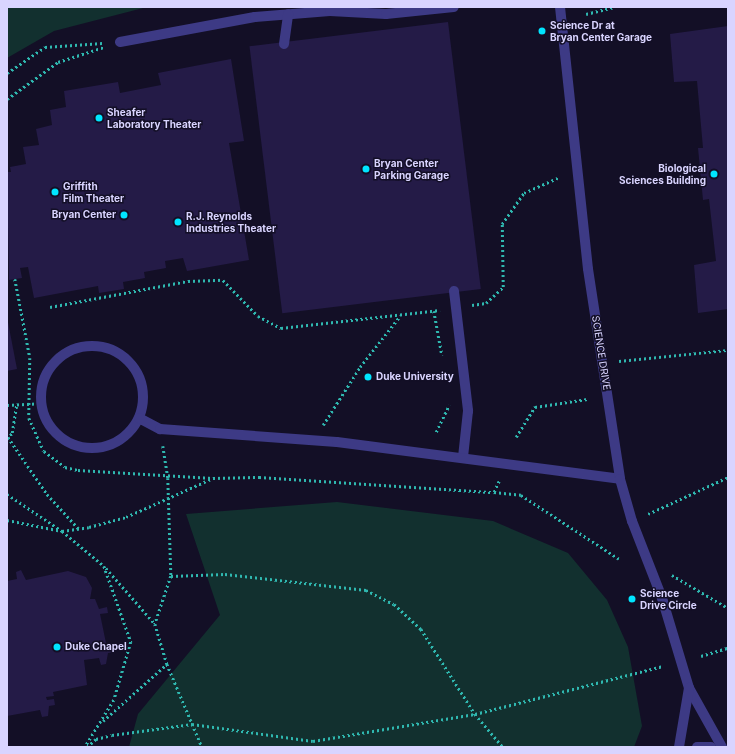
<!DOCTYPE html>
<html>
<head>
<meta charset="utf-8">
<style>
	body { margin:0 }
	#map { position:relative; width:735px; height:754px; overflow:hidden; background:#130f26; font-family:Inter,sans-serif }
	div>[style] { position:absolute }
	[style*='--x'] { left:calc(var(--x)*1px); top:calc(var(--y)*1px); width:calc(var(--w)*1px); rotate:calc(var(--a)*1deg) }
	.green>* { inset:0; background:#12302f }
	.building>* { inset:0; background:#241b47; transform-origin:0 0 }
	.path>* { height:2.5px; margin-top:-1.25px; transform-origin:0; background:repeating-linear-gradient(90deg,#2fb8b0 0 2px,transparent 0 5px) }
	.service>* { height:10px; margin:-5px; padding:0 5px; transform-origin:5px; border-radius:5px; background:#3d3a85 }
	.service>.ring { margin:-5px; padding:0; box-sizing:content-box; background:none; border:10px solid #3d3a85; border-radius:50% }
	.minor>* { height:10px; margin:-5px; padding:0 5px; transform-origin:5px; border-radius:5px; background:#3d3a85 }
	.dots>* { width:11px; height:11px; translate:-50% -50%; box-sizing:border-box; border:2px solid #130f26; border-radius:50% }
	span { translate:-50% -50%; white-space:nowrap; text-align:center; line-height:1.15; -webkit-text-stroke:3px #130f26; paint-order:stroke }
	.poi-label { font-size:10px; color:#d9d4ff; font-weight:700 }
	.left { translate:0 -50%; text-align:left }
	.right { translate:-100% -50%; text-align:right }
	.street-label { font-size:10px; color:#d9d4ff }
	.frame { position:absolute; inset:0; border:8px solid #d9d4ff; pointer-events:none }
</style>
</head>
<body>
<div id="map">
	<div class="green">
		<i style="clip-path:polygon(7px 7px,147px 7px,54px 31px,7px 58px)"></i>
		<i style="clip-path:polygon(337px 502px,493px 521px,568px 553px,607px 600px,628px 647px,642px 726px,634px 747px,129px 747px,138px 714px,220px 615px,186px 514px)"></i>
	</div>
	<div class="building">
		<i style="left:448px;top:22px;width:269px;height:200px;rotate:83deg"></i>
		<i style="clip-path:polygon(728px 26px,728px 309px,698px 313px,694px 265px,716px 261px,709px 199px,703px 200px,698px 148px,703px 148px,697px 81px,674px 82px,670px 34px)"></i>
		<i style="clip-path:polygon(231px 59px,244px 141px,229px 143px,249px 260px,187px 271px,183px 258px,165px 261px,166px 268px,144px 272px,145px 278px,123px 282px,124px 289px,99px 293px,98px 286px,34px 298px,28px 267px,20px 268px,22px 278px,9px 280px,7px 172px,11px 172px,10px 167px,26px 164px,23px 147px,39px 145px,36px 129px,52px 125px,50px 110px,66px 107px,64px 91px,118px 82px,120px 93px,161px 85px,158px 73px)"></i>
		<i style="clip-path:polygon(7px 317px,17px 369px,7px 371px)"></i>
		<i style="clip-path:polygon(21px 570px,26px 580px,68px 571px,86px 577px,92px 588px,90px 599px,95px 599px,99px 609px,107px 607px,108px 613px,100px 614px,107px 648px,114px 646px,115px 652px,108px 653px,106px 664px,101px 665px,99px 658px,84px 660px,87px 685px,53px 692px,54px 696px,46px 697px,47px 700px,54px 699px,55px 705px,49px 706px,48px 716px,42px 717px,40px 710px,7px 716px,7px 581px,17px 579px,16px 572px)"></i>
	</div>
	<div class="path">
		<i style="--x:586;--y:14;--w:29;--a:-14"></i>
		<i style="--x:7;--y:73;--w:46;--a:-34.4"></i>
		<i style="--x:45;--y:47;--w:58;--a:-3.9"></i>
		<i style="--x:7;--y:99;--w:63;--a:-36"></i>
		<i style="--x:58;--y:62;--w:48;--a:-18.1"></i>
		<i style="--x:15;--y:279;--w:80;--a:79.2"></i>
		<i style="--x:30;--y:358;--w:60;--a:91"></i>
		<i style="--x:29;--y:418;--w:36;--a:66"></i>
		<i style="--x:44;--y:451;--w:26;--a:37"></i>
		<i style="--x:65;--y:467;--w:13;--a:13"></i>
		<i style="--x:78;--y:470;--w:135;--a:3.4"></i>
		<i style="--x:472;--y:305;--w:14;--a:-8"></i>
		<i style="--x:486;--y:303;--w:23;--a:-43"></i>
		<i style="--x:503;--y:287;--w:63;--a:-90.9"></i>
		<i style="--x:502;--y:224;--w:38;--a:-55"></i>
		<i style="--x:524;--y:193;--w:37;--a:-24"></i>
		<i style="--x:50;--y:307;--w:140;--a:-10.7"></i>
		<i style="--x:188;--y:281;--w:35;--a:-2"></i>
		<i style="--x:223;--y:280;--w:50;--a:45.8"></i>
		<i style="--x:258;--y:316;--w:26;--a:28"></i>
		<i style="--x:281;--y:328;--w:160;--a:-6.5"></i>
		<i style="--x:434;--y:311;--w:45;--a:79.7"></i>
		<i style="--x:619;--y:361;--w:110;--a:-5.8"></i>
		<i style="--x:7;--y:405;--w:34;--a:-3"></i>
		<i style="--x:323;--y:425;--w:69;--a:-57.5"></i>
		<i style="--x:360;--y:367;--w:65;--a:-51.9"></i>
		<i style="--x:436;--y:432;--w:30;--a:-64"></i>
		<i style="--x:8;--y:437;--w:69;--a:55.6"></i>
		<i style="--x:47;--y:494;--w:47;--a:47.6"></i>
		<i style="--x:516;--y:437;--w:36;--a:-58"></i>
		<i style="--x:535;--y:407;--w:53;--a:-8.7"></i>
		<i style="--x:7;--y:439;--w:8;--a:-50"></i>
		<i style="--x:12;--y:433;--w:30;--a:-81"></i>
		<i style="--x:163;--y:446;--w:32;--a:81"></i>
		<i style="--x:168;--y:478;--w:98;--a:88.2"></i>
		<i style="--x:171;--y:576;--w:51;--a:108.4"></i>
		<i style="--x:155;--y:624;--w:42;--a:73.3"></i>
		<i style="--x:167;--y:664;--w:90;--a:67.1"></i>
		<i style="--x:494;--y:492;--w:12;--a:-66"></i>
		<i style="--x:7;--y:494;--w:66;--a:33.9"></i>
		<i style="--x:62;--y:531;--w:55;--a:39.8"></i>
		<i style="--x:104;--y:566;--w:81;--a:70.4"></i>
		<i style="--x:131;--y:642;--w:60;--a:106.3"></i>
		<i style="--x:114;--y:700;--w:55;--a:121.7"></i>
		<i style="--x:648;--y:514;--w:88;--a:-24.8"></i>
		<i style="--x:7;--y:520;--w:56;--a:11.3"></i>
		<i style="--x:62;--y:531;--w:27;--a:-8"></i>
		<i style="--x:89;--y:527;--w:38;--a:-15"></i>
		<i style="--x:126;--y:517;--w:95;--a:-24.1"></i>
		<i style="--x:213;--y:478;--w:46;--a:-1.2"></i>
		<i style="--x:259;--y:477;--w:235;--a:3.7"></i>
		<i style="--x:494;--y:492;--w:27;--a:6"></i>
		<i style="--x:521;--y:495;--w:117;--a:33.1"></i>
		<i style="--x:106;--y:568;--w:74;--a:48.8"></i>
		<i style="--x:672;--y:575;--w:65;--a:30.5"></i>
		<i style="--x:171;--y:576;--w:54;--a:-2.1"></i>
		<i style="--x:225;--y:574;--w:142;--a:6.5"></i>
		<i style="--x:366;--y:590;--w:31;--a:27"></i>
		<i style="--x:394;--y:604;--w:37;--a:43"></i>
		<i style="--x:421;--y:629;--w:101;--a:57.6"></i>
		<i style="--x:475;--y:714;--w:43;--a:49.7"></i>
		<i style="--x:701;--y:656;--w:28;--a:-17"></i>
		<i style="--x:103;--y:721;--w:86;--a:-41.7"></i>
		<i style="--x:87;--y:747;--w:12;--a:-42"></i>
		<i style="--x:96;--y:739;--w:16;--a:-14"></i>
		<i style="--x:112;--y:735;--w:81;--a:-7.8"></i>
		<i style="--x:192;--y:724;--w:122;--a:8"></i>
		<i style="--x:313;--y:741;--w:164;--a:-9.5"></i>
		<i style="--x:475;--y:714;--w:194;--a:-14.3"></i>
	</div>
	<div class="service">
		<i style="--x:120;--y:42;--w:137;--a:-10.5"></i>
		<i style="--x:255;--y:17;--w:75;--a:-4.6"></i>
		<i style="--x:330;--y:11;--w:56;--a:3.1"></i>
		<i style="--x:386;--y:14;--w:68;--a:-5.9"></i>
		<i style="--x:284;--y:44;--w:30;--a:-82"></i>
		<i style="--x:454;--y:291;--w:121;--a:83.3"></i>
		<i style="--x:468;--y:411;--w:46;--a:96.2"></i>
		<i class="ring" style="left:41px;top:346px;width:92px;height:92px"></i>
		<i style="--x:139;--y:418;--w:24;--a:28"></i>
		<i style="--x:160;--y:429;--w:177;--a:4.2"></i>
		<i style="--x:337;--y:442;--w:285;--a:7.4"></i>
	</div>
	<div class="minor">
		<i style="--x:560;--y:7;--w:263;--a:83.9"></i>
		<i style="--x:588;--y:269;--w:212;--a:81.3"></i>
		<i style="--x:620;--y:479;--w:44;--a:74.1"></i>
		<i style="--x:632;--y:521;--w:83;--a:68.7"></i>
		<i style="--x:662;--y:598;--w:94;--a:73.3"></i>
		<i style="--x:689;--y:688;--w:68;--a:60.8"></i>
		<i style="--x:679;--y:747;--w:60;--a:-80.4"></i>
		<i style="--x:697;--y:747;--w:14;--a:0"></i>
	</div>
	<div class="dots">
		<i style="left:542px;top:31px;background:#00e5ff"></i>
		<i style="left:99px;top:118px;background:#00e5ff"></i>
		<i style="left:366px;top:169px;background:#00e5ff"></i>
		<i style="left:714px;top:174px;background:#00e5ff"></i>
		<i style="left:55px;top:192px;background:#00e5ff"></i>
		<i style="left:124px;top:215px;background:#00e5ff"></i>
		<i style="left:178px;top:222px;background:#00e5ff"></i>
		<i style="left:368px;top:377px;background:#00e5ff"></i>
		<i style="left:632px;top:599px;background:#00e5ff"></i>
		<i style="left:57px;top:647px;background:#00e5ff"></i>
	</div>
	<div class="poi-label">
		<span class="left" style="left:550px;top:31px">Science Dr at<br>Bryan Center Garage</span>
		<span class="left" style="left:107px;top:118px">Sheafer<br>Laboratory Theater</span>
		<span class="left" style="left:374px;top:169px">Bryan Center<br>Parking Garage</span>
		<span class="right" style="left:706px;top:174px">Biological<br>Sciences Building</span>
		<span class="left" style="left:63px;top:192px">Griffith<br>Film Theater</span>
		<span class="right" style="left:116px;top:215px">Bryan Center</span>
		<span class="left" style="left:186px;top:222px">R.J. Reynolds<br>Industries Theater</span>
		<span class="left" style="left:376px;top:377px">Duke University</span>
		<span class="left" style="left:640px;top:599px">Science<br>Drive Circle</span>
		<span class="left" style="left:65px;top:647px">Duke Chapel</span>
	</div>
	<div class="street-label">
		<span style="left:601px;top:353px;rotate:81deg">SCIENCE DRIVE</span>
	</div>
	<div class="frame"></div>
</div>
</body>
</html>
